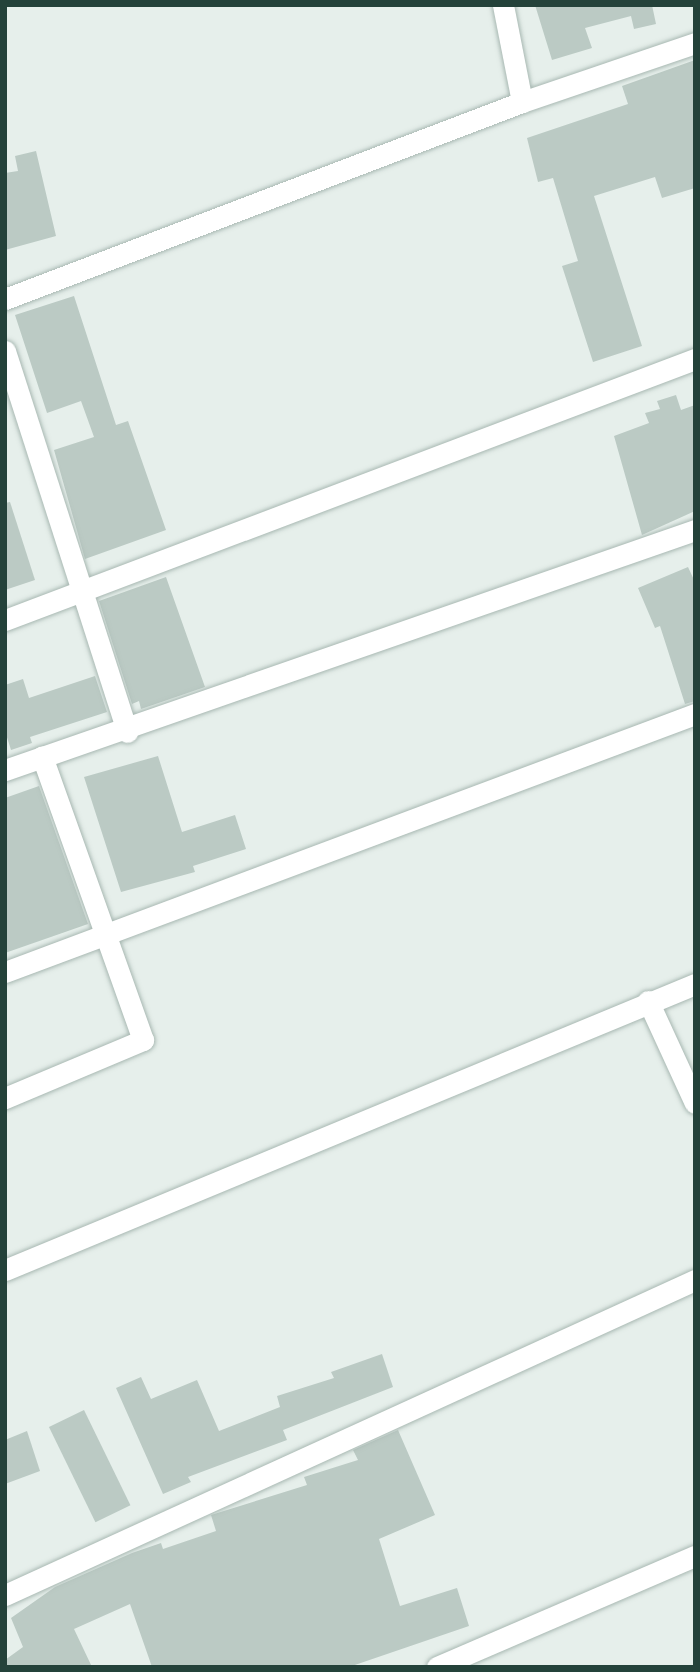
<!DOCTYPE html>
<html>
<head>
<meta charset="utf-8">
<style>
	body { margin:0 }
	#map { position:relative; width:700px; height:1672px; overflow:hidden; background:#e6efeb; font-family:"Fira Sans",sans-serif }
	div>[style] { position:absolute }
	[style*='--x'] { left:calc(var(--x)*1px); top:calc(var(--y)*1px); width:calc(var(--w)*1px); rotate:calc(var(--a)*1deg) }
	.building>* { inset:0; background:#bbcac4; transform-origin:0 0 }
	.roads { filter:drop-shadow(0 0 2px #a8b8b2) drop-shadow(0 0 2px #a8b8b2) }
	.minor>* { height:21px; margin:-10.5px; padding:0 10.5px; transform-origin:10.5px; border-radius:10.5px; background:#fff }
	span { translate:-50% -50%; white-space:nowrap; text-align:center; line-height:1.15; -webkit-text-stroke:6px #f7fbf9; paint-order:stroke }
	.frame { position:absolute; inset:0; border:7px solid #24423a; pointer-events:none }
</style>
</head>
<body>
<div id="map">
	<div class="building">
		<i style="clip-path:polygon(535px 5px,652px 5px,656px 24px,634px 29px,631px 16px,585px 28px,592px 48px,552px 60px)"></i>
		<i style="clip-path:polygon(695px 60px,695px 188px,662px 198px,655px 177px,594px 196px,642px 346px,593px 362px,562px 266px,578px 261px,553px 178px,538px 182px,527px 138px,628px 104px,622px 86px)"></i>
		<i style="clip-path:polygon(36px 151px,56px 236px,5px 250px,5px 173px,18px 171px,15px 156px)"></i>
		<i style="clip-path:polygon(74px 296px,116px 425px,128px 421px,166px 530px,85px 559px,54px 450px,94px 437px,81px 401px,47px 413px,15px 315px)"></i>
		<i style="clip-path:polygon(676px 395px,681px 410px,695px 405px,695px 511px,642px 535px,614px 436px,649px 423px,645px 413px,660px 409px,657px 401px)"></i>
		<i style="clip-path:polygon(10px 502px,35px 580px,5px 590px,5px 503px)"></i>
		<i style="clip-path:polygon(688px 567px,695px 582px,695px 701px,685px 704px,660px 626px,655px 628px,638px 588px)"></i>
		<i style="clip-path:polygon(166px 577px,205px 687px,141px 709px,139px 701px,132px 704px,99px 601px)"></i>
		<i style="clip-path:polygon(95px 676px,107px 712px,30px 737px,32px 743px,11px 750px,5px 731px,5px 685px,23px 679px,29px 698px)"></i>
		<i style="clip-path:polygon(158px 756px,182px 832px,235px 815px,246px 849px,193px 866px,195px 872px,121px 892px,84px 777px)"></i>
		<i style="clip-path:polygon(39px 786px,88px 924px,5px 953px,5px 798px)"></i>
		<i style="clip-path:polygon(382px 1354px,393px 1387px,283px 1430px,287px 1440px,188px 1477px,191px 1482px,163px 1494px,116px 1388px,141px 1377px,151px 1399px,197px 1380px,219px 1431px,280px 1407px,277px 1396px,334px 1378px,331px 1372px)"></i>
		<i style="left:84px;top:1410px;width:106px;height:39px;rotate:64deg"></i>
		<i style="clip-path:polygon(398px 1430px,435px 1515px,379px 1539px,400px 1606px,457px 1588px,469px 1626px,349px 1667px,152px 1667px,130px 1604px,74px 1629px,92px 1667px,5px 1667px,5px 1660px,23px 1647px,11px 1618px,55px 1587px,132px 1553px,161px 1543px,163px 1549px,216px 1531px,211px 1515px,307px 1485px,304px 1477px,358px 1460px,353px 1450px)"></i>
		<i style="clip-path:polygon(27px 1431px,40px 1471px,5px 1484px,5px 1440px)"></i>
	</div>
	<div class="roads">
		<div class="minor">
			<i style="--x:503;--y:5;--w:99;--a:78.9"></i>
			<i style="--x:5;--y:299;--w:553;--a:-20.86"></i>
			<i style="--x:522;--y:102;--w:183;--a:-18.8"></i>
			<i style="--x:5;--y:351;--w:400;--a:72.2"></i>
			<i style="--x:5;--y:620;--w:738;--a:-20.72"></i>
			<i style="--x:5;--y:770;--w:731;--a:-19.18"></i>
			<i style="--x:5;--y:972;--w:737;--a:-20.5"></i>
			<i style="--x:648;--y:1001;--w:112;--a:65.3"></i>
			<i style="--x:5;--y:1098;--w:150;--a:-22.8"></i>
			<i style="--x:143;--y:1040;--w:301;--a:-109.6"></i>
			<i style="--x:5;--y:1270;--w:747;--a:-22.51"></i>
			<i style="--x:5;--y:1595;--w:759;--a:-24.54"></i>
			<i style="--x:437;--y:1667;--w:281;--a:-23.3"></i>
		</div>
	</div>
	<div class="frame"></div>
</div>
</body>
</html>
